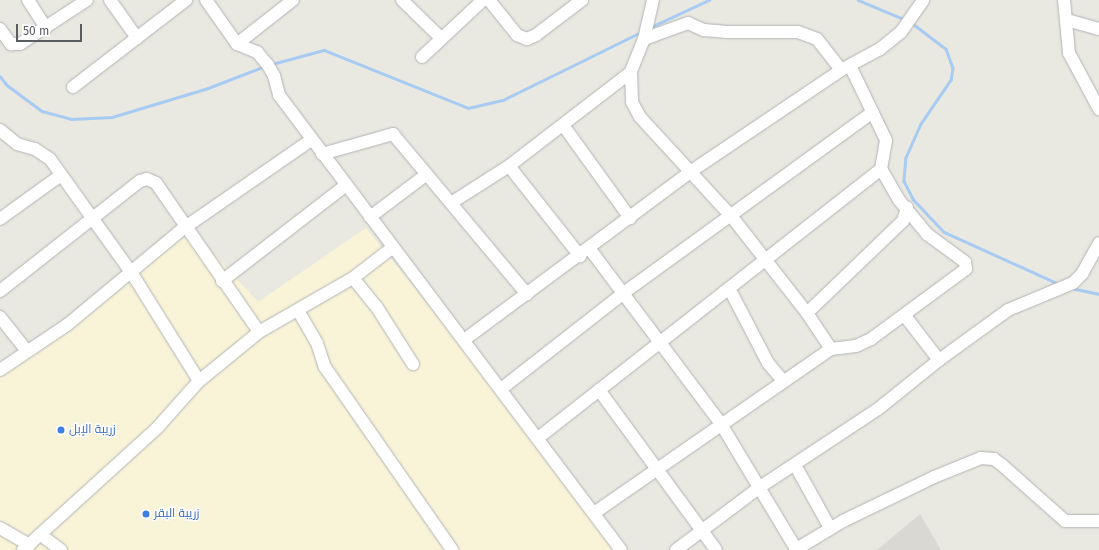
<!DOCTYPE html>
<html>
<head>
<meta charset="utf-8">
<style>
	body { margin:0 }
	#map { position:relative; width:1099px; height:550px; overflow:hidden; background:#eae9e1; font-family:"Fira Sans",Cairo,sans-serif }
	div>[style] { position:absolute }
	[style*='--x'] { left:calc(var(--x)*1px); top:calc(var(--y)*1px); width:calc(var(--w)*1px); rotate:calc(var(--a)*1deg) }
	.commercial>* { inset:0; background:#f9f4d7 }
	.industrial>* { inset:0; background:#d9d8d3 }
	.stream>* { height:2.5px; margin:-1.25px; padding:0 1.25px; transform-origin:1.25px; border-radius:1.25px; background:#a8cbf3 }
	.roads { filter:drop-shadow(0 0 1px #b1b3b7) drop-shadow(0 0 1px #b1b3b7) }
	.minor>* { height:12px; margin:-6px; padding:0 6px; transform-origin:6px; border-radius:6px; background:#fff }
	.dots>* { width:11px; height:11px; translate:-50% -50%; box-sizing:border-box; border:2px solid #fff; border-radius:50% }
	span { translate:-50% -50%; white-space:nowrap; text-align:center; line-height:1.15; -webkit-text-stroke:3px #fff; paint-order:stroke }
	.shop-label { font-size:12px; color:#366cbe }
	.left { translate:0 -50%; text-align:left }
	.scale { position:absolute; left:16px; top:24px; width:66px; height:18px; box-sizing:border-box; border:2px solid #595c60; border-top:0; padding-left:5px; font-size:12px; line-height:14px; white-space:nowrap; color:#595c60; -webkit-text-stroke:3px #fff; paint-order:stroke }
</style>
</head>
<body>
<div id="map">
	<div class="commercial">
		<i style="clip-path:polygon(184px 222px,258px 302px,366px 228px,626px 550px,0 550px,0 376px)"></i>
	</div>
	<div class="industrial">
		<i style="clip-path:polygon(920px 514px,941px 550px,877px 550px)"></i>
	</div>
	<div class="stream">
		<i style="--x:858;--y:0;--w:52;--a:22.6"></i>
		<i style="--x:912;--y:23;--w:43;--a:37.4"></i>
		<i style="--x:946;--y:49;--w:20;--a:70"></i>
		<i style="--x:953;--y:68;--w:12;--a:99"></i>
		<i style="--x:951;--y:80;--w:53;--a:124.3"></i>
		<i style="--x:921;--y:124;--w:36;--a:114"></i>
		<i style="--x:906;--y:157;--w:24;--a:95"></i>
		<i style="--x:904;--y:181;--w:20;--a:63"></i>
		<i style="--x:913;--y:199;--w:45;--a:46.8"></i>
		<i style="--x:944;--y:232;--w:126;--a:24.3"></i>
		<i style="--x:651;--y:27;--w:64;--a:-25"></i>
		<i style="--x:272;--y:64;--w:54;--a:-15.1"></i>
		<i style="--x:324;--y:50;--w:155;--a:21.9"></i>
		<i style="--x:468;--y:108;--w:36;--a:-13"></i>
		<i style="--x:503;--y:100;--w:154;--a:-26.2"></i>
		<i style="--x:0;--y:76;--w:11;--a:52"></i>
		<i style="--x:7;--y:85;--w:44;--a:36.6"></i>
		<i style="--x:42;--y:111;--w:30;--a:15"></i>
		<i style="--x:71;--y:119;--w:41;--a:-2.8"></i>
		<i style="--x:112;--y:117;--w:100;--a:-16.8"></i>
		<i style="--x:208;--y:88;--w:61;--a:-21.1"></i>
		<i style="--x:1071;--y:288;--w:29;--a:12"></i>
	</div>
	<div class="roads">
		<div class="minor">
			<i style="--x:28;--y:0;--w:33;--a:57"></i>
			<i style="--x:110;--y:0;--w:47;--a:54.6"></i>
			<i style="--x:206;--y:0;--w:54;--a:54.8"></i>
			<i style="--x:237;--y:44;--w:22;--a:22"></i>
			<i style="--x:257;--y:52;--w:17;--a:50"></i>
			<i style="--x:268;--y:65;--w:13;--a:61"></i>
			<i style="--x:274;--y:76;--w:20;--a:75"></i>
			<i style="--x:279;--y:95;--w:569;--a:53.07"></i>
			<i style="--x:402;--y:0;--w:54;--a:44.3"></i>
			<i style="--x:489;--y:0;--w:45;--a:51.3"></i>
			<i style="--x:517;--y:35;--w:11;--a:22"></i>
			<i style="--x:527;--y:39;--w:10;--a:-24"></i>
			<i style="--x:536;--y:35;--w:58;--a:-37.3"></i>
			<i style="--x:653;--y:0;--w:40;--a:103"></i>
			<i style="--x:644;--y:39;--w:35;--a:112"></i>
			<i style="--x:631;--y:72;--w:30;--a:88"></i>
			<i style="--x:632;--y:102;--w:17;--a:62"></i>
			<i style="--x:640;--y:117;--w:136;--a:47.4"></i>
			<i style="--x:732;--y:217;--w:122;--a:52"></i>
			<i style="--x:807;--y:313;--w:43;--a:56.3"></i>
			<i style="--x:1064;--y:0;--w:53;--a:84.6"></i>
			<i style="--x:1069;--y:53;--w:64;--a:61.8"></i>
			<i style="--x:1067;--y:20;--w:33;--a:16"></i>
			<i style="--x:0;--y:29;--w:19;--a:54"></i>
			<i style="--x:11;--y:44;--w:9;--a:0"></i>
			<i style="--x:20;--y:44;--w:80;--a:-33.3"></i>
			<i style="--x:644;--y:39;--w:47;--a:-20"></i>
			<i style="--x:688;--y:23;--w:17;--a:24"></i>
			<i style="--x:704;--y:30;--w:23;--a:5"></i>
			<i style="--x:727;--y:32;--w:71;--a:0"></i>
			<i style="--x:798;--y:32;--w:20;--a:20"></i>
			<i style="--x:817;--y:39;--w:39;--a:52"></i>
			<i style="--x:237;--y:44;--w:71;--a:-38.2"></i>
			<i style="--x:422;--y:57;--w:83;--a:-43.1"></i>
			<i style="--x:73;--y:87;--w:143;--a:-37.6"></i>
			<i style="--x:563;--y:125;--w:115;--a:54.2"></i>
			<i style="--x:0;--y:130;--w:22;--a:39"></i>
			<i style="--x:17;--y:144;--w:19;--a:16"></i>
			<i style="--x:35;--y:149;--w:18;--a:34"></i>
			<i style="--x:50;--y:159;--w:139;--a:54.4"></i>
			<i style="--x:131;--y:272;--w:128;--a:58"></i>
			<i style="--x:322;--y:154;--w:74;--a:-15.7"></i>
			<i style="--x:393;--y:134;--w:209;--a:50.1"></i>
			<i style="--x:509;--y:166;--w:115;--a:51.7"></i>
			<i style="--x:451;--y:203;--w:69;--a:-32.5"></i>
			<i style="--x:509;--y:166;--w:154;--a:-37.6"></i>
			<i style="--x:370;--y:217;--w:71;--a:-37"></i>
			<i style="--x:0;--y:219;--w:75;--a:-35.8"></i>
			<i style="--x:589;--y:248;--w:220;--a:53.1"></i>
			<i style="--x:721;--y:424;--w:146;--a:59"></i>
			<i style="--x:353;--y:278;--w:36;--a:51"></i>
			<i style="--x:376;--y:306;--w:69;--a:57.5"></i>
			<i style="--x:222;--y:281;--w:157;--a:-37.7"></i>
			<i style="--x:729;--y:288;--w:85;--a:62.5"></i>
			<i style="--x:768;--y:363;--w:23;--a:50"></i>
			<i style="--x:0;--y:291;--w:178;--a:-38.2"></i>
			<i style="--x:140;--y:181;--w:7;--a:-16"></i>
			<i style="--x:147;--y:179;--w:10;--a:24"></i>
			<i style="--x:156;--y:183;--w:181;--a:55.3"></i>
			<i style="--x:299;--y:312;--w:36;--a:60"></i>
			<i style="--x:317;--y:343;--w:25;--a:72"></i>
			<i style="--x:325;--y:367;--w:223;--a:55.2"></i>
			<i style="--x:807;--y:313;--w:133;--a:-43.8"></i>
			<i style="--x:903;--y:221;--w:14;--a:-73"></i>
			<i style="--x:905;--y:316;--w:56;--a:52.3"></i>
			<i style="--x:0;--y:317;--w:43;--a:51.5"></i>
			<i style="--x:464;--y:340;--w:282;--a:-36.6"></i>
			<i style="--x:690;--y:172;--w:182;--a:-34"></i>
			<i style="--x:841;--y:70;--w:44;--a:-28.3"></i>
			<i style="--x:880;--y:49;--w:27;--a:-39"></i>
			<i style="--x:901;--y:32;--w:39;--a:-55"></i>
			<i style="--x:0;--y:370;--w:81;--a:-33.9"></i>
			<i style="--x:67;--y:325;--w:152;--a:-39.7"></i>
			<i style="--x:184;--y:228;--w:155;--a:-34.7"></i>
			<i style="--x:501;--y:389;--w:157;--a:-38"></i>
			<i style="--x:625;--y:292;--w:304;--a:-36"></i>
			<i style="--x:599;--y:390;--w:198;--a:53.8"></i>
			<i style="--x:538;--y:438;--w:436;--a:-38.1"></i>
			<i style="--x:881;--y:169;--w:29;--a:-80"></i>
			<i style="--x:886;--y:140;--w:82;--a:-115.9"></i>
			<i style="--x:795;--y:465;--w:72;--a:60.9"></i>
			<i style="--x:594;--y:513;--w:288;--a:-34.7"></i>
			<i style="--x:831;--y:349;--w:25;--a:-7"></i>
			<i style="--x:856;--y:346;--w:17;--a:-25"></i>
			<i style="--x:871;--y:339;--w:118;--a:-36.4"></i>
			<i style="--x:966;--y:269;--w:7;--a:-98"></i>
			<i style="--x:965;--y:262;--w:47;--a:-143.6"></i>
			<i style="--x:927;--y:234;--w:44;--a:-129.5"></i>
			<i style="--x:899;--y:200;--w:36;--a:-120"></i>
			<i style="--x:0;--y:528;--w:34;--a:30"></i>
			<i style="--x:41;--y:535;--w:25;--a:37"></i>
			<i style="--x:23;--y:550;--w:183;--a:-42.3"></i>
			<i style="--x:158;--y:427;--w:62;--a:-48.3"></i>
			<i style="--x:199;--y:381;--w:77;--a:-39.2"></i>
			<i style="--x:259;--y:332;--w:108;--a:-29.9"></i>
			<i style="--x:353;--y:278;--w:49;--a:-37.6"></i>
			<i style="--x:676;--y:550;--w:105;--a:-36.9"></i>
			<i style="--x:760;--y:487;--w:141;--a:-33.5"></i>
			<i style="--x:878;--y:409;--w:78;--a:-38.8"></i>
			<i style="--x:939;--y:360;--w:85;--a:-35.9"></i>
			<i style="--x:1008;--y:310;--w:70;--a:-22.6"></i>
			<i style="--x:1073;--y:283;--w:13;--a:-45"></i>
			<i style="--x:1082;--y:274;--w:35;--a:-61"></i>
			<i style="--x:795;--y:550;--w:56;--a:-31.1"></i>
			<i style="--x:843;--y:521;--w:101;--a:-25.8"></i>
			<i style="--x:934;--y:477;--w:51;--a:-22"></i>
			<i style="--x:981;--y:458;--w:13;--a:4"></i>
			<i style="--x:994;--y:459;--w:10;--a:37"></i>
			<i style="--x:1002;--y:465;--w:84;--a:41.6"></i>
			<i style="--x:1065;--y:521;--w:34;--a:0"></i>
		</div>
	</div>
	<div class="dots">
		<i style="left:61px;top:430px;background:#3f7fe0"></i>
		<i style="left:146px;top:514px;background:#3f7fe0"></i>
	</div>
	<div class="shop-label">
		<span class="left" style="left:69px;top:430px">زريبة الإبل</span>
		<span class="left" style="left:154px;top:514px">زريبة البقر</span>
	</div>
	<div class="scale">50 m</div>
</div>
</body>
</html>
